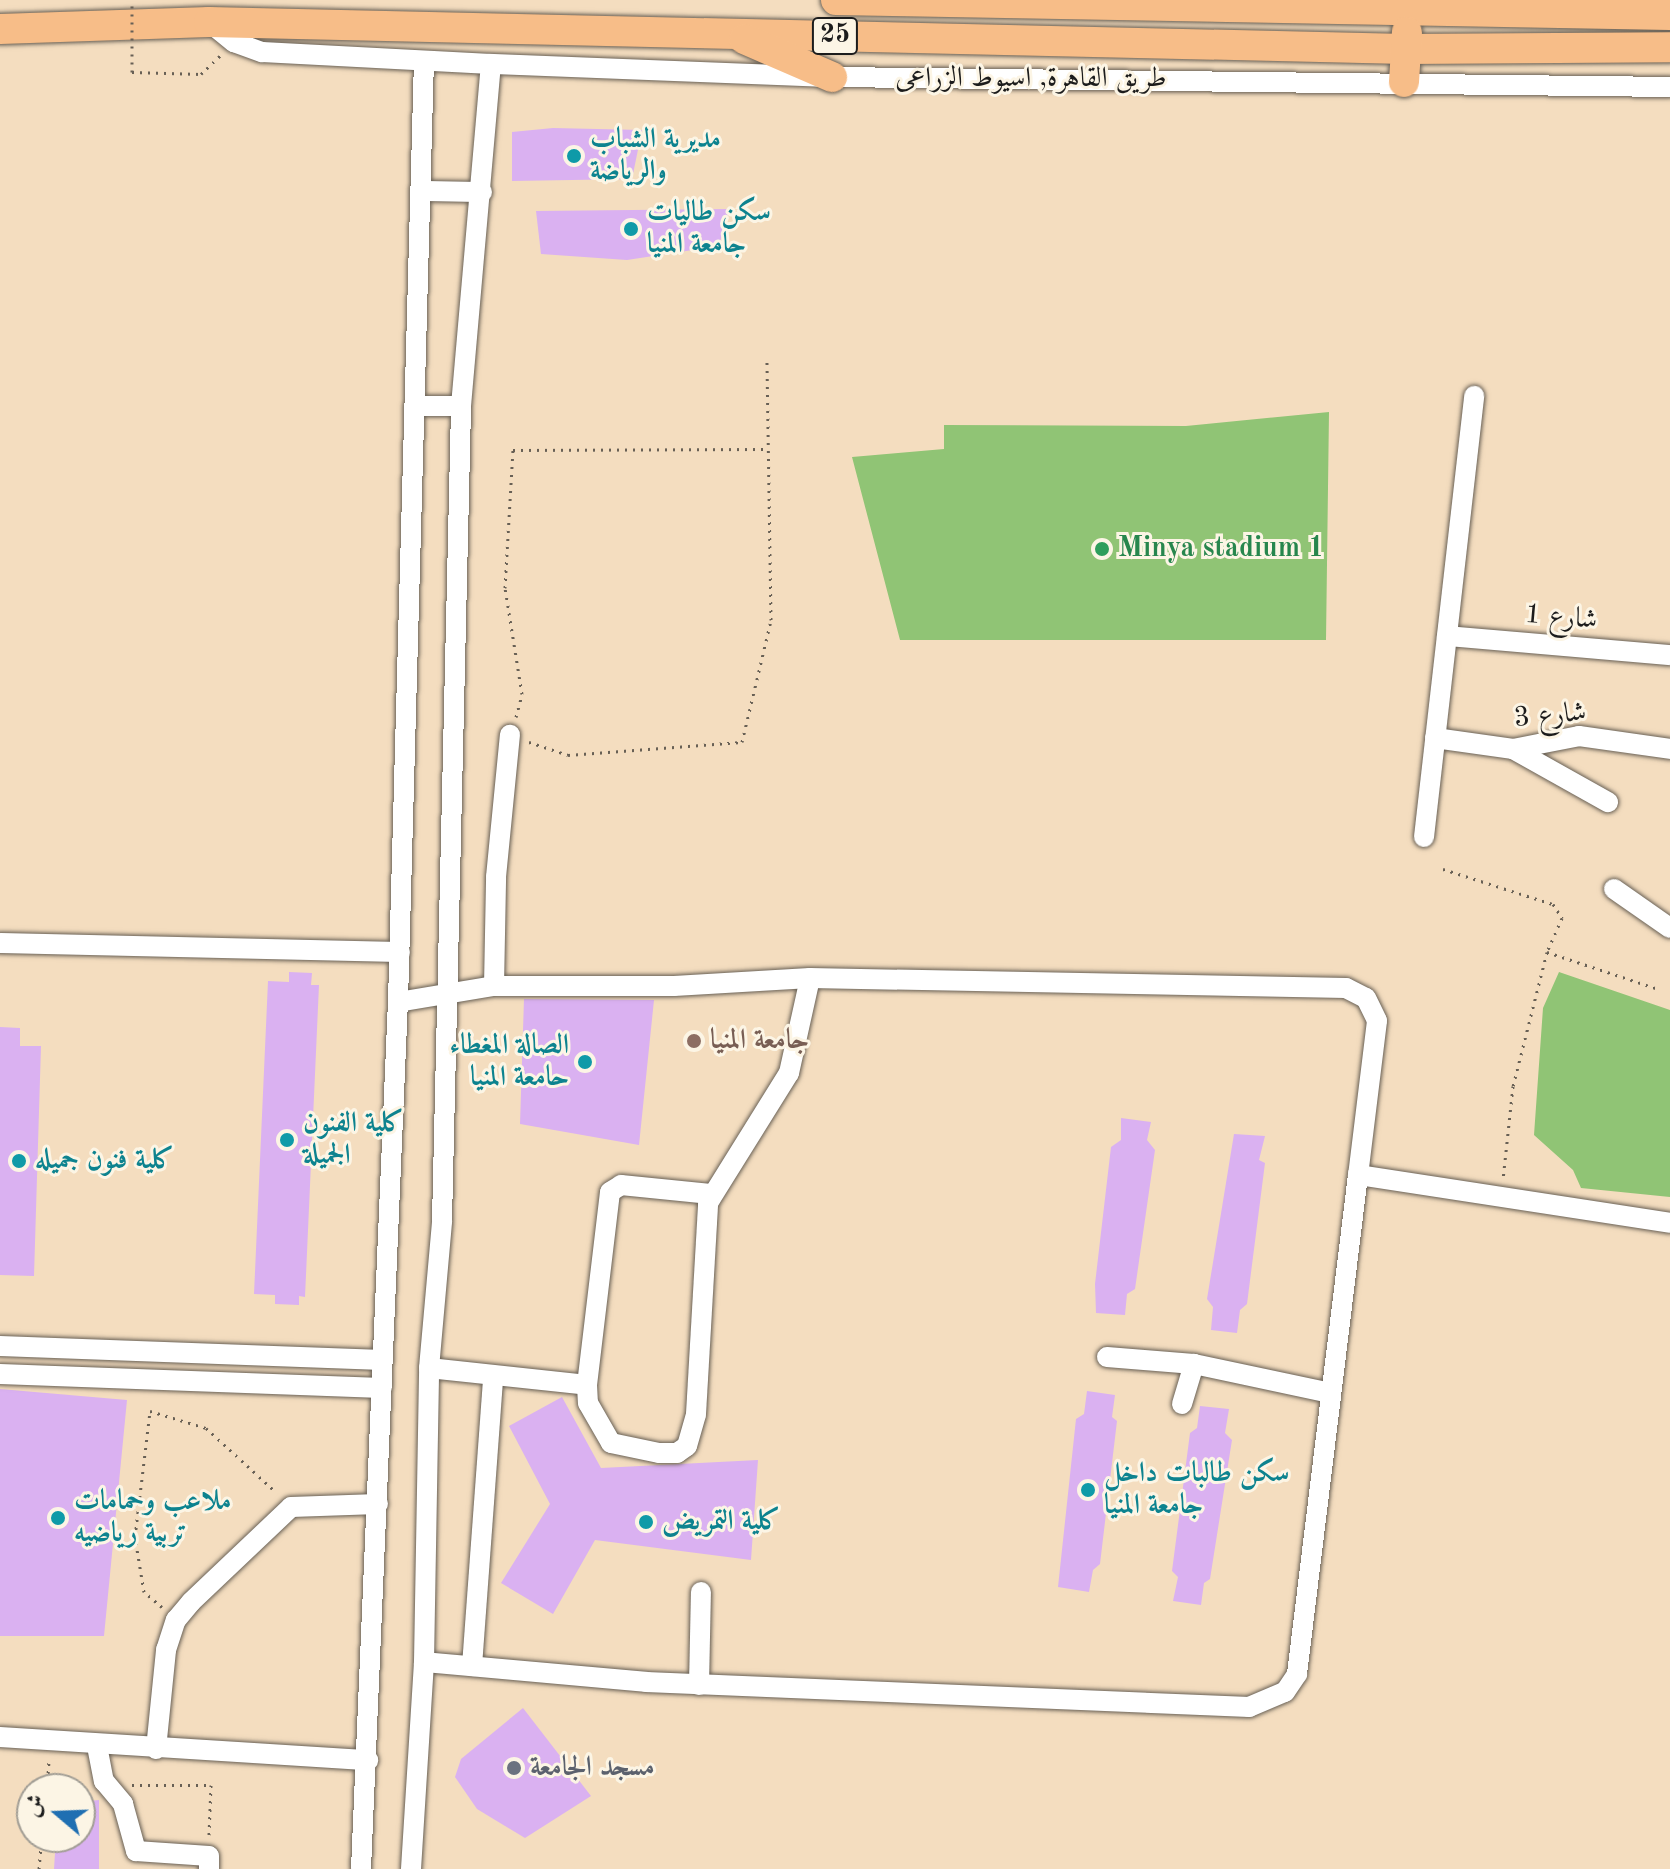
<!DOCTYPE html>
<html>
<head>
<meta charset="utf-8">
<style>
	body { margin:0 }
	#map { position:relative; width:1670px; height:1869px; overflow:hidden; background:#f4ddbf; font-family:"Old Standard TT",Amiri,serif }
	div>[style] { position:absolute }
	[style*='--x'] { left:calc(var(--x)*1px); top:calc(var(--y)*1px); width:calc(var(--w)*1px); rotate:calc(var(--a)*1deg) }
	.green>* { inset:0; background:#90c475 }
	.building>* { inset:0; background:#dab1f1 }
	.path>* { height:3px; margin-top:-1.5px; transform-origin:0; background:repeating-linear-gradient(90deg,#686055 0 2px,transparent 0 8px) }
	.roads { filter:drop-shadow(0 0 2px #686055) drop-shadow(0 0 2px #686055) }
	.minor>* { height:20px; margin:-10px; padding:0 10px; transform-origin:10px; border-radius:10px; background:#fff }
	.highway>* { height:30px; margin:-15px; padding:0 15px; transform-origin:15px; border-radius:15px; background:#f7bd88 }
	.path-bridge>* { height:3px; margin-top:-1.5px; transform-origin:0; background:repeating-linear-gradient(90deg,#686055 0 2px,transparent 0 8px) }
	.dots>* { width:22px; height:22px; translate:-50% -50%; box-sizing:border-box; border:4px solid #fcf5e5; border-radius:50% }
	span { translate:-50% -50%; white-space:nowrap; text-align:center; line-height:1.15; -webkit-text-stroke:6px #fcf5e5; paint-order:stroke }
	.shield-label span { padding:2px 6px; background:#fcf5e5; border:2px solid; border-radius:6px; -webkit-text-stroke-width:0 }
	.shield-label { font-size:26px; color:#1c1c1c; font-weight:700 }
	.street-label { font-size:28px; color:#1c1c1c }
	.culture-label { font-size:28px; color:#0d838f; font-weight:700 }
	.left { translate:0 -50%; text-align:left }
	.right { translate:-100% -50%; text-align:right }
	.leisure-label { font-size:28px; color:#27864d; font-weight:700 }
	.education-label { font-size:28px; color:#785e54; font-weight:700 }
	.worship-label { font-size:28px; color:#5b616d; font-weight:700 }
	.north { position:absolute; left:16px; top:1773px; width:80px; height:80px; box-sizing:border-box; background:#fcf5e5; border:2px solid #a29e95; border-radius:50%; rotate:289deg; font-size:22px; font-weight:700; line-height:32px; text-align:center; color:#1c1c1c }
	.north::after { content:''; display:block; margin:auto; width:28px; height:36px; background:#1f6fb2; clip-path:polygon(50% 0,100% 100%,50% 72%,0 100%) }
</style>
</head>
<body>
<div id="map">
	<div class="green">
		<i style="clip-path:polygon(1329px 412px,1326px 640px,900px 640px,852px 457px,944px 449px,944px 425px,1186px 426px)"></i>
		<i style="clip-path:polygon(1559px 972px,1670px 1010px,1670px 1197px,1581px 1188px,1573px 1170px,1534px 1135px,1543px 1008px)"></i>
	</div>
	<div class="building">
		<i style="clip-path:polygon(553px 128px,642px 130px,632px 179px,512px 181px,512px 132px)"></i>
		<i style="clip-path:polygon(729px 209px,719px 246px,627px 260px,541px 254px,536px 211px)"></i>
		<i style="clip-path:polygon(289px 972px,312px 973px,311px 985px,319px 985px,305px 1297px,299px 1296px,299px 1305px,275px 1304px,275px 1295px,254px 1294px,268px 981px,289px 982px)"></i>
		<i style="clip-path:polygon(524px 999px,654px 1000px,639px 1145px,520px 1124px)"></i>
		<i style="clip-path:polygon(0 1027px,20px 1028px,20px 1046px,41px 1046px,34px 1276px,0 1275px)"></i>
		<i style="clip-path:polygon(1121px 1118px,1151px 1122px,1147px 1140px,1155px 1150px,1135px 1289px,1127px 1294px,1125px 1315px,1096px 1313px,1095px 1284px,1111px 1147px,1121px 1140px)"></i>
		<i style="clip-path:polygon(1234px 1134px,1265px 1136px,1259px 1160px,1265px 1163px,1247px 1304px,1240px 1310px,1237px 1333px,1211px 1330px,1213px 1307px,1207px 1299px)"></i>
		<i style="clip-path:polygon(0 1389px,127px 1400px,104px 1636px,0 1636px)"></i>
		<i style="clip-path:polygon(1087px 1391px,1115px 1395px,1112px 1417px,1117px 1421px,1100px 1564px,1093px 1570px,1089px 1592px,1058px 1587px,1076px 1419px,1084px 1414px)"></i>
		<i style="clip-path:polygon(562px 1397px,601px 1468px,758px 1460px,751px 1560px,595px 1540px,553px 1614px,501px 1583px,550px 1504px,509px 1426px)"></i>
		<i style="clip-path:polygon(1200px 1406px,1229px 1409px,1225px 1433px,1232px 1440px,1210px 1579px,1204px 1583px,1201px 1605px,1173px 1601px,1178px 1577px,1172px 1571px,1190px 1433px,1197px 1428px)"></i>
		<i style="clip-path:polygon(523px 1708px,591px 1796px,525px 1838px,477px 1809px,455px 1777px,461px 1759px)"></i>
		<i style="clip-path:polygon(99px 1800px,99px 1869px,54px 1869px,56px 1837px,80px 1837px,80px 1802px)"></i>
	</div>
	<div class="path">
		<i style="--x:132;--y:72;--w:69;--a:1.7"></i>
		<i style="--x:201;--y:74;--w:28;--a:-44"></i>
		<i style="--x:516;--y:717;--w:24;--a:-75"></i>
		<i style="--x:522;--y:694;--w:107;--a:-99.1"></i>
		<i style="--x:505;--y:588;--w:138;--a:-86.7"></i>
		<i style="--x:513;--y:450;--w:255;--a:-0.2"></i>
		<i style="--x:529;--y:742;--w:41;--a:18.4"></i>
		<i style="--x:568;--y:755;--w:174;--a:-4.3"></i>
		<i style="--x:742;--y:742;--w:125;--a:-76.6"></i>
		<i style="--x:771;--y:620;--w:261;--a:-90.9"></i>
		<i style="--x:1443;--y:869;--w:115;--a:17.7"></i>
		<i style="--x:1553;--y:904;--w:17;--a:57"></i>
		<i style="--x:1562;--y:918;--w:37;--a:114"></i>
		<i style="--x:1547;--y:952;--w:138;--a:104.2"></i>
		<i style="--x:1513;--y:1086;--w:94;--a:96.1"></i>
		<i style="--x:1547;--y:952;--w:117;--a:18.4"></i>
		<i style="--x:162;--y:1607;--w:23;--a:-140"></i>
		<i style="--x:144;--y:1592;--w:56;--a:-99.3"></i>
		<i style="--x:135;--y:1537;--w:127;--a:-83.2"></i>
		<i style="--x:150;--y:1411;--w:59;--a:16.9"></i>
		<i style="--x:206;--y:1428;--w:96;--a:42.5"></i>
		<i style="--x:132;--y:1785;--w:79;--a:0"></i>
		<i style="--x:211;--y:1785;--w:50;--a:92.3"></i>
		<i style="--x:47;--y:1789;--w:28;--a:-86"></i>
		<i style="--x:39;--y:1869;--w:32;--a:-85"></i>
	</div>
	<div class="roads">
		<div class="minor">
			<i style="--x:209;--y:22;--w:32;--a:39"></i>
			<i style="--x:234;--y:42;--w:30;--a:20"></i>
			<i style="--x:262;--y:52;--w:229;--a:3"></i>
			<i style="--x:491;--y:64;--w:341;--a:2.2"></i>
			<i style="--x:832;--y:77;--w:838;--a:0.68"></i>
			<i style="--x:423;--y:191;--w:59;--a:1"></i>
			<i style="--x:417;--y:406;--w:44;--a:0"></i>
			<i style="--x:1447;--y:636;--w:224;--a:4.9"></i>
			<i style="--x:1435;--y:738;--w:79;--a:8"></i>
			<i style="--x:1513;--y:749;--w:67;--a:-11.1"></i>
			<i style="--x:1579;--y:736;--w:92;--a:8.1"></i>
			<i style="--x:1513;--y:749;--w:109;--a:29.2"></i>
			<i style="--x:1424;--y:837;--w:444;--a:-83.5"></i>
			<i style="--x:1614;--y:889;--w:68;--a:34.9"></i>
			<i style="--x:0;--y:943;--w:400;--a:1.3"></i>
			<i style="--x:494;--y:986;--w:109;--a:-88.9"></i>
			<i style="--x:496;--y:877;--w:143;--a:-84.4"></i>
			<i style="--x:398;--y:1002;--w:97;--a:-9.5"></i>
			<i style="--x:494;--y:986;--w:180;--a:0"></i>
			<i style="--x:674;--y:986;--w:136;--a:-3.4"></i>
			<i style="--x:810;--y:978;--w:536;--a:1.07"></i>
			<i style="--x:1346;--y:988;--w:22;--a:27"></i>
			<i style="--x:1366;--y:998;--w:25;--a:64"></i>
			<i style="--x:1377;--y:1021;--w:155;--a:97"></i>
			<i style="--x:0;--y:1346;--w:383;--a:2.1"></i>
			<i style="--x:1107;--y:1357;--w:87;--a:4.6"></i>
			<i style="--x:1194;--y:1364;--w:140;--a:12"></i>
			<i style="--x:429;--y:1368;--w:159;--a:6.1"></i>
			<i style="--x:587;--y:1385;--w:18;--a:87"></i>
			<i style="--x:588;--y:1403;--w:46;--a:60.1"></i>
			<i style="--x:611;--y:1443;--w:49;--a:11.8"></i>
			<i style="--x:659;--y:1453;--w:18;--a:0"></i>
			<i style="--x:677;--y:1453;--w:12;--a:-35"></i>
			<i style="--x:687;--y:1446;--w:33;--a:-74"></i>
			<i style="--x:696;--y:1414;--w:211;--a:-86.7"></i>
			<i style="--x:708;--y:1203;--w:153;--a:-58.1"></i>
			<i style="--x:789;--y:1073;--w:97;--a:-77.5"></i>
			<i style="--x:0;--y:1374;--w:382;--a:2.1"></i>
			<i style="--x:587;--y:1385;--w:194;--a:-83.2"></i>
			<i style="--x:610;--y:1192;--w:13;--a:-32"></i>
			<i style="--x:621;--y:1185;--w:90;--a:5.7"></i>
			<i style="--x:1182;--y:1404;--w:42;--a:-73.3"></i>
			<i style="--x:424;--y:1662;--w:223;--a:5.1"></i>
			<i style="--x:646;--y:1682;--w:604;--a:2.37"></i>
			<i style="--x:1249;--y:1707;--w:39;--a:-23"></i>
			<i style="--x:1285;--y:1692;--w:22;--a:-56"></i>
			<i style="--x:1297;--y:1674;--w:503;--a:-83.03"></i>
			<i style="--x:1358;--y:1175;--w:316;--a:8.7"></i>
			<i style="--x:472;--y:1666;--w:290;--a:-85.8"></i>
			<i style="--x:699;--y:1685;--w:93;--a:-88.8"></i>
			<i style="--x:0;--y:1737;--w:369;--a:3.6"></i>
			<i style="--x:97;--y:1746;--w:36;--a:79"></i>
			<i style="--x:104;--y:1781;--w:30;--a:50"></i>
			<i style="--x:123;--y:1804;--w:49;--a:74.5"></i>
			<i style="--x:136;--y:1851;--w:73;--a:3.9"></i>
			<i style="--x:209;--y:1856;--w:13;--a:90"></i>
			<i style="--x:156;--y:1749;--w:100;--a:-84.2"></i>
			<i style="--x:166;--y:1650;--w:32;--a:-72"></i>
			<i style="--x:176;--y:1620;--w:23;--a:-50"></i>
			<i style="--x:191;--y:1602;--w:138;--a:-43.5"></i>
			<i style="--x:291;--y:1507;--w:87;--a:-2"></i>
			<i style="--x:361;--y:1869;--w:868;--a:-87.56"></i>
			<i style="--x:398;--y:1002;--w:941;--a:-88.42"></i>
			<i style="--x:411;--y:1869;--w:207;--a:-86.4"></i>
			<i style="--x:424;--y:1662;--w:294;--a:-89"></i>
			<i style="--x:429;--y:1368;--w:148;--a:-84.9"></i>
			<i style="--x:442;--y:1221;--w:815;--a:-88.66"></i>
			<i style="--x:461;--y:406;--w:343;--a:-85"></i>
		</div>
		<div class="highway">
			<i style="--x:836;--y:0;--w:834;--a:1.03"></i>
			<i style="--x:0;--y:29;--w:209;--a:-1.9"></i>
			<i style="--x:209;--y:22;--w:1197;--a:1.29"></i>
			<i style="--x:1406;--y:49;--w:264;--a:-0.4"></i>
			<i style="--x:744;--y:39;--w:96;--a:23.4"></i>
			<i style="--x:1404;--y:82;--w:50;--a:-86.6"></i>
		</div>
	</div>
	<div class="path-bridge">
		<i style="--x:132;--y:72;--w:72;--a:-90"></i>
	</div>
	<div class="dots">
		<i style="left:574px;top:156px;background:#0f9aa8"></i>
		<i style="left:631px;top:229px;background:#0f9aa8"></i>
		<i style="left:1102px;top:549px;background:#2e9e5b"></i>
		<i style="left:694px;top:1041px;background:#8d6e63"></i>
		<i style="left:585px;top:1062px;background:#0f9aa8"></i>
		<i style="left:287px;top:1140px;background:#0f9aa8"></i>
		<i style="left:19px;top:1161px;background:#0f9aa8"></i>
		<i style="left:1088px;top:1490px;background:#0f9aa8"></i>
		<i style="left:58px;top:1518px;background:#0f9aa8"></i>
		<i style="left:646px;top:1522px;background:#0f9aa8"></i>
		<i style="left:514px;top:1768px;background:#6b7280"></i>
	</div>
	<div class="shield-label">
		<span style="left:835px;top:36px">25</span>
	</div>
	<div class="street-label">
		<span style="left:1031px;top:79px">طريق القاهرة, اسيوط الزراعى</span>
		<span style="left:1561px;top:618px;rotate:5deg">شارع 1</span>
		<span style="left:1550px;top:716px;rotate:-5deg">شارع 3</span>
	</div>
	<div class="culture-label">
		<span class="left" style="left:590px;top:156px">مديرية الشباب<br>والرياضة</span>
		<span class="left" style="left:647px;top:229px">سكن طاليات<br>جامعة المنيا</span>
		<span class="right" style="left:569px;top:1062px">الصالة المغطاء<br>حامعة المنيا</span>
		<span class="left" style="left:303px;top:1140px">كلية الفنون<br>الجميلة</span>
		<span class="left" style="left:35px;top:1161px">كلية فنون جميله</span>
		<span class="left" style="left:1104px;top:1490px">سكن طالبات داخل<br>جامعة المنيا</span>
		<span class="left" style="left:74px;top:1518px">ملاعب وحمامات<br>تربية رياضيه</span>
		<span class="left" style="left:662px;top:1522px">كلية التمريض</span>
	</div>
	<div class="leisure-label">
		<span class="left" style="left:1118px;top:549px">Minya stadium 1</span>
	</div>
	<div class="education-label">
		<span class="left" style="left:710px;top:1041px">جامعة المنيا</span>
	</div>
	<div class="worship-label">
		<span class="left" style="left:530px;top:1768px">مسجد الجامعة</span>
	</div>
	<div class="north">ش</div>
</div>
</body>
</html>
